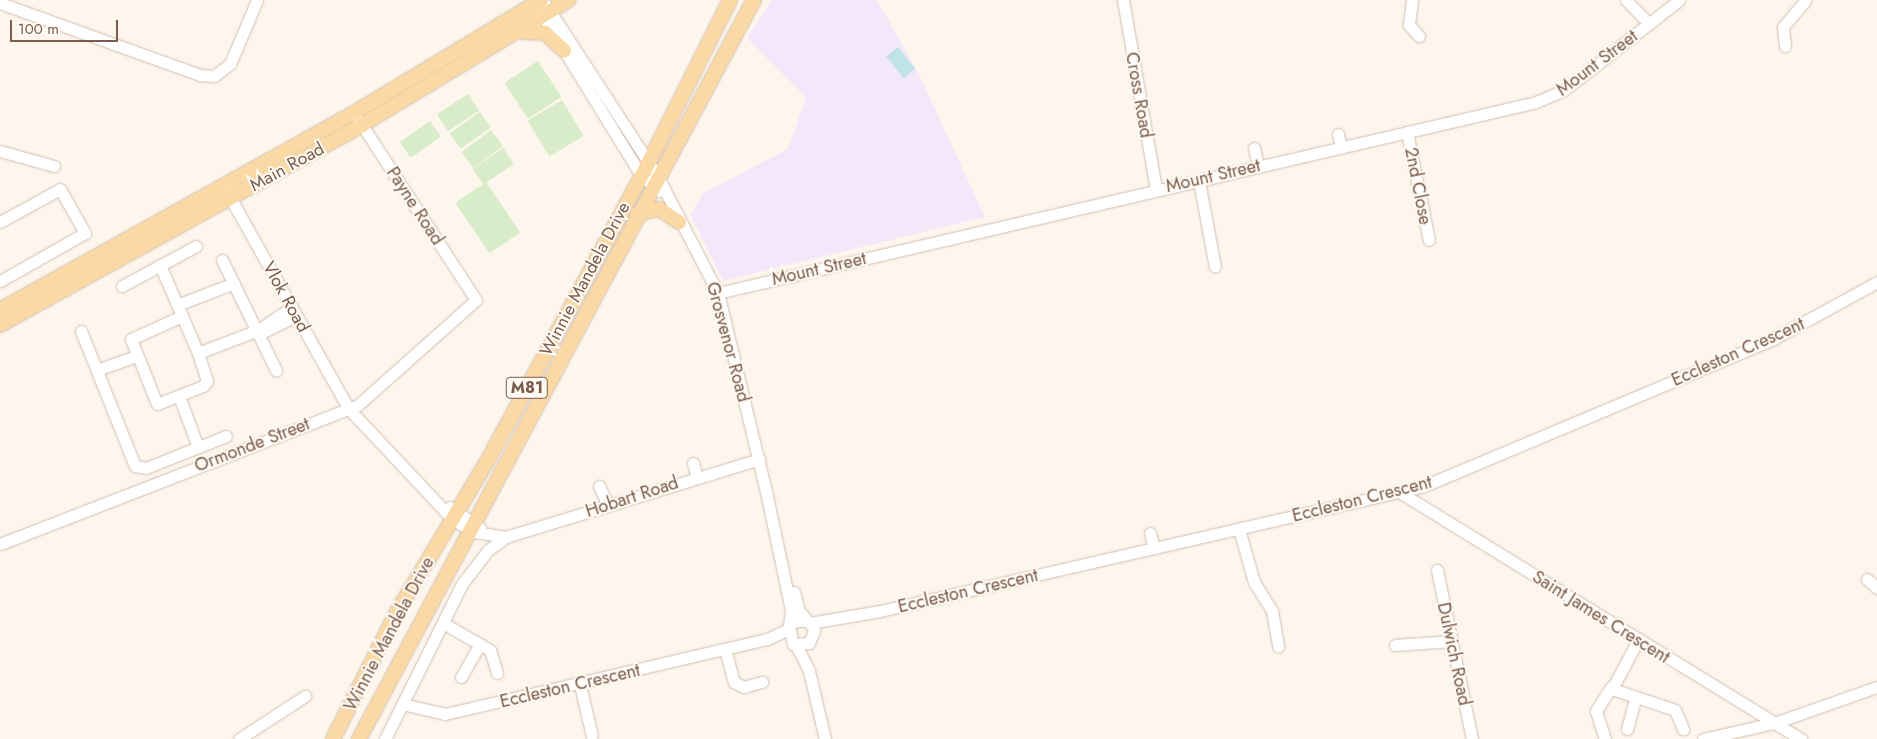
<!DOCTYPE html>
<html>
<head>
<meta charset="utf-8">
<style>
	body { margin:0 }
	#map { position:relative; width:1877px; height:739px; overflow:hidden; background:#fdf6ec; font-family:Jost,sans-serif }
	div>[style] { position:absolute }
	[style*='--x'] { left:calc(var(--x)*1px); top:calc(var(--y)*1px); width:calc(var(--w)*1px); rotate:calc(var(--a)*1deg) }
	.education>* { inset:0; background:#f3e8fa }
	.green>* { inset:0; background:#d8ecc9; transform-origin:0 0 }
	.water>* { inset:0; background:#bfe3e8; transform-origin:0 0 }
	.roads { filter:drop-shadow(0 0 1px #d1beb0) drop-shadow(0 0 1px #d1beb0) }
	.minor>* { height:11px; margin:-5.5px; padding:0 5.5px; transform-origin:5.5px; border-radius:5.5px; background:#fff }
	.major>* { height:14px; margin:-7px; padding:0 7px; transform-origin:7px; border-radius:7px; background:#fbd9a5 }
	span { translate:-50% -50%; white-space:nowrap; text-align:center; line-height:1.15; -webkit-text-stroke:4px #fffaf3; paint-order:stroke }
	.shield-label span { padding:1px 4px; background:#fffaf3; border:1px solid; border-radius:4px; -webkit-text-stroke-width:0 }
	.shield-label { font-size:16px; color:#7a5c4d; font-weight:700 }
	.street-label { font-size:18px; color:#7a5c4d }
	.scale { position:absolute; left:10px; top:20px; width:108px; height:22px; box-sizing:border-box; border:2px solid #7a5c4d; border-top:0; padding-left:6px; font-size:15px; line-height:18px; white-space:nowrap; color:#7a5c4d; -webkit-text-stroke:4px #fffaf3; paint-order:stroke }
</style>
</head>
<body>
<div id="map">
	<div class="education">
		<i style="clip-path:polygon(772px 0,877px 0,919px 74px,985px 217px,723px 281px,690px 215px,703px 193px,788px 149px,806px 97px,747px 38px)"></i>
	</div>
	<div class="green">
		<i style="left:538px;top:61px;width:43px;height:40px;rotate:57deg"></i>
		<i style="left:468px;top:94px;width:20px;height:37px;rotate:57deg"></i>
		<i style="left:562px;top:100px;width:42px;height:40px;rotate:59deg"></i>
		<i style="left:480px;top:112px;width:19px;height:37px;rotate:55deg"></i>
		<i style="left:430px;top:121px;width:19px;height:37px;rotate:55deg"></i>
		<i style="left:491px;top:130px;width:20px;height:37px;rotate:53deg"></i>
		<i style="left:503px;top:148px;width:19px;height:37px;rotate:55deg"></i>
		<i style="left:486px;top:182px;width:61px;height:37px;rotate:56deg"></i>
	</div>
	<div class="water">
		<i style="left:898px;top:47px;width:28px;height:15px;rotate:52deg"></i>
	</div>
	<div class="roads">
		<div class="minor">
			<i style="--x:1123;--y:0;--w:192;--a:80.1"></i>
			<i style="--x:1412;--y:0;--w:25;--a:97"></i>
			<i style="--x:1409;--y:25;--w:15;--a:48"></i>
			<i style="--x:1626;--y:0;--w:33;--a:46"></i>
			<i style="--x:0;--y:3;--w:213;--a:19.8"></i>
			<i style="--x:200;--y:75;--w:14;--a:4"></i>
			<i style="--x:214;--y:76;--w:20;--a:-37"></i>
			<i style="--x:230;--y:64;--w:69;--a:-67.1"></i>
			<i style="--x:546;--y:5;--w:205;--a:56.9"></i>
			<i style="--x:658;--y:177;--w:131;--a:62.7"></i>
			<i style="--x:718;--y:293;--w:209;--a:76.4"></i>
			<i style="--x:767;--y:496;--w:116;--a:78.1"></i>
			<i style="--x:791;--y:610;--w:16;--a:97"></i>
			<i style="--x:539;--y:10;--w:194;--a:58.3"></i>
			<i style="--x:641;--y:175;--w:24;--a:42"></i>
			<i style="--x:1785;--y:46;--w:19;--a:-96"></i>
			<i style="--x:1783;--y:27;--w:35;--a:-50"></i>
			<i style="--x:1407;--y:132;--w:110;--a:78.5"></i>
			<i style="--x:1338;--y:134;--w:13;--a:77"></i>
			<i style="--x:1254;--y:148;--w:18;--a:77"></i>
			<i style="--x:0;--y:151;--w:56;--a:15.5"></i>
			<i style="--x:1199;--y:181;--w:87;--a:79.5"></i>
			<i style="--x:227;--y:192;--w:248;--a:60.7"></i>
			<i style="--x:348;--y:408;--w:154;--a:46.8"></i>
			<i style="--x:453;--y:520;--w:25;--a:29"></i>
			<i style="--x:475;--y:532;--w:31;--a:9"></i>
			<i style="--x:0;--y:222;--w:68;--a:-28.8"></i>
			<i style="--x:60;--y:189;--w:51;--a:60.4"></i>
			<i style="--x:85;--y:233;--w:98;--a:150.5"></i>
			<i style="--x:222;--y:260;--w:123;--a:63.9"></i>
			<i style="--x:160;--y:265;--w:56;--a:66.7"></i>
			<i style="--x:182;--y:316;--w:40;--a:66.6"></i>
			<i style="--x:198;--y:353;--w:29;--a:72"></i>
			<i style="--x:207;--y:381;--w:6;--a:129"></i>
			<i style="--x:203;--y:386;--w:49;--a:158.6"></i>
			<i style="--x:157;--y:404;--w:70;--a:-111.8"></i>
			<i style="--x:131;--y:339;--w:56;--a:-24.3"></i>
			<i style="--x:122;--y:286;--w:84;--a:-28.4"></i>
			<i style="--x:718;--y:293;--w:840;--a:-13.14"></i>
			<i style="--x:1536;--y:102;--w:30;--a:-23"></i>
			<i style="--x:1564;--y:90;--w:146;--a:-38"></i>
			<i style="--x:177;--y:305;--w:61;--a:-21.1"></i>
			<i style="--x:258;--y:330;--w:41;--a:-34.1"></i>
			<i style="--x:81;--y:331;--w:145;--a:68.2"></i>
			<i style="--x:135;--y:466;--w:11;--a:10"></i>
			<i style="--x:146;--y:468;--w:86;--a:-21.8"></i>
			<i style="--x:198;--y:353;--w:64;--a:-21"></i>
			<i style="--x:258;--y:330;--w:7;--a:8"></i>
			<i style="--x:265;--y:331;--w:34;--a:-26"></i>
			<i style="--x:97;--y:370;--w:41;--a:-19.7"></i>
			<i style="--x:179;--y:396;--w:54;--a:69.6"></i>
			<i style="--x:693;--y:463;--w:15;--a:74"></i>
			<i style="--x:599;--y:486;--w:21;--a:65"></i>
			<i style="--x:1401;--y:493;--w:470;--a:31.6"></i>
			<i style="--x:450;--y:507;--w:37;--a:35"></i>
			<i style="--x:1239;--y:529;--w:55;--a:74.2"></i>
			<i style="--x:1254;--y:582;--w:34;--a:58"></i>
			<i style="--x:1272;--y:611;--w:36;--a:80"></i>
			<i style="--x:1150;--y:533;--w:16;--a:75"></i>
			<i style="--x:0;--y:544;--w:384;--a:-21.2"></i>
			<i style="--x:358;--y:405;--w:158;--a:-41.7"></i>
			<i style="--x:476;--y:300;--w:216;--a:-123.1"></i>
			<i style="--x:1437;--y:570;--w:173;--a:78.3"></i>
			<i style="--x:1867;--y:579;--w:13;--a:42"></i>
			<i style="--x:794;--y:592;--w:20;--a:75"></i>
			<i style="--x:799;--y:611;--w:21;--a:49"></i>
			<i style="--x:813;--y:627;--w:4;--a:76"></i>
			<i style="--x:814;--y:631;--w:13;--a:113"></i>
			<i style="--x:809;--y:643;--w:16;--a:176"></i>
			<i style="--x:793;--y:644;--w:18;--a:-103"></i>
			<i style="--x:789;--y:626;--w:8;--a:-40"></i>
			<i style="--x:795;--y:621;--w:12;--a:0"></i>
			<i style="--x:443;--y:623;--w:54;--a:29.9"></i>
			<i style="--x:490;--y:650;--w:24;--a:73"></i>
			<i style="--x:810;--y:623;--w:71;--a:-9.7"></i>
			<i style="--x:880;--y:611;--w:558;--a:-12.94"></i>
			<i style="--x:1424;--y:486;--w:379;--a:-22.8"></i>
			<i style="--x:1773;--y:339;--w:119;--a:-28.7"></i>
			<i style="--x:1638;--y:640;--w:55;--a:118"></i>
			<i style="--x:1612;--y:689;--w:66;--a:18.4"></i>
			<i style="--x:1675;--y:710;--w:21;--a:67"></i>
			<i style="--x:796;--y:645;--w:29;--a:63"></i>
			<i style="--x:809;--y:671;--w:70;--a:76.8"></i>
			<i style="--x:1395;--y:645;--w:57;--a:-4"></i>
			<i style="--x:725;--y:649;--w:34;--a:75"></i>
			<i style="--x:734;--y:682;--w:11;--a:27"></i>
			<i style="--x:744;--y:687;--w:19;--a:-16"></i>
			<i style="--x:461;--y:677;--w:38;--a:-60"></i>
			<i style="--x:580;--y:685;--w:52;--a:76.8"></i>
			<i style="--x:402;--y:704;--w:44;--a:13.1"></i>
			<i style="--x:445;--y:714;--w:331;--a:-13.1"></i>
			<i style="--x:767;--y:639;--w:23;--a:-25"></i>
			<i style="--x:1627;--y:729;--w:31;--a:-75"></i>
			<i style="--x:239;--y:739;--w:79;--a:-33.1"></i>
			<i style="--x:385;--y:739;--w:173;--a:-63.6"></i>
			<i style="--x:462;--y:584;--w:43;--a:-52.6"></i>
			<i style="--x:488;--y:550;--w:22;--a:-36"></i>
			<i style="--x:506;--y:537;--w:265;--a:-17.1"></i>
			<i style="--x:1605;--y:739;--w:29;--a:-108"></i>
			<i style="--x:1596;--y:711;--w:28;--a:-58"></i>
			<i style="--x:1703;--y:739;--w:73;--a:-12.7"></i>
			<i style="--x:1774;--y:723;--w:109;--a:-19.3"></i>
		</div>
		<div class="major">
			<i style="--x:522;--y:32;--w:23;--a:2"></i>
			<i style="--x:545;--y:33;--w:26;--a:43"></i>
			<i style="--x:637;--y:214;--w:23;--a:-13"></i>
			<i style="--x:659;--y:209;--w:24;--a:33"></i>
			<i style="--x:0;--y:310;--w:405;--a:-29.1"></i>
			<i style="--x:354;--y:113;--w:218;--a:-31.1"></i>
			<i style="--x:0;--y:325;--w:414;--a:-28.9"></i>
			<i style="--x:362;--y:125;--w:241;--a:-31.2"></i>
			<i style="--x:333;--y:739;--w:142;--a:-63.3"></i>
			<i style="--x:397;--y:612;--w:177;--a:-59.1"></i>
			<i style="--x:488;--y:460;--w:336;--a:-61.6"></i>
			<i style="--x:648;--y:164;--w:183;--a:-63.4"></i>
			<i style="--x:359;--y:739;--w:838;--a:-61.88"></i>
		</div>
	</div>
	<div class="shield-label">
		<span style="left:527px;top:388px">M81</span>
	</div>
	<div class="street-label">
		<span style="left:1597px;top:63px;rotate:-37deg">Mount Street</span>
		<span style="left:1139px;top:95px;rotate:80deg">Cross Road</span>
		<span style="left:287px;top:167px;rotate:-29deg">Main Road</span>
		<span style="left:1213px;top:176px;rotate:-13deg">Mount Street</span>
		<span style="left:1418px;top:186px;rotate:79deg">2nd Close</span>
		<span style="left:415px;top:206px;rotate:57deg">Payne Road</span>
		<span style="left:819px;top:269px;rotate:-13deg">Mount Street</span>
		<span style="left:585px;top:279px;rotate:-62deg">Winnie Mandela Drive</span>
		<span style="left:286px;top:297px;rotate:61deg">Vlok Road</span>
		<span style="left:728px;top:342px;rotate:75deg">Grosvenor Road</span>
		<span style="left:1738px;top:352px;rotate:-24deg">Eccleston Crescent</span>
		<span style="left:252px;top:445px;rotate:-21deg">Ormonde Street</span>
		<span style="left:632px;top:497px;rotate:-18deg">Hobart Road</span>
		<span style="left:1362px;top:499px;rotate:-14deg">Eccleston Crescent</span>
		<span style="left:968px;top:591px;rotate:-13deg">Eccleston Crescent</span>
		<span style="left:1601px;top:617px;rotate:32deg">Saint James Crescent</span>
		<span style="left:389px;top:634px;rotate:-62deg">Winnie Mandela Drive</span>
		<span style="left:1454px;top:654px;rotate:78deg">Dulwich Road</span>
		<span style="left:570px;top:686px;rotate:-13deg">Eccleston Crescent</span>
	</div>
	<div class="scale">100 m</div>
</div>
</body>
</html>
